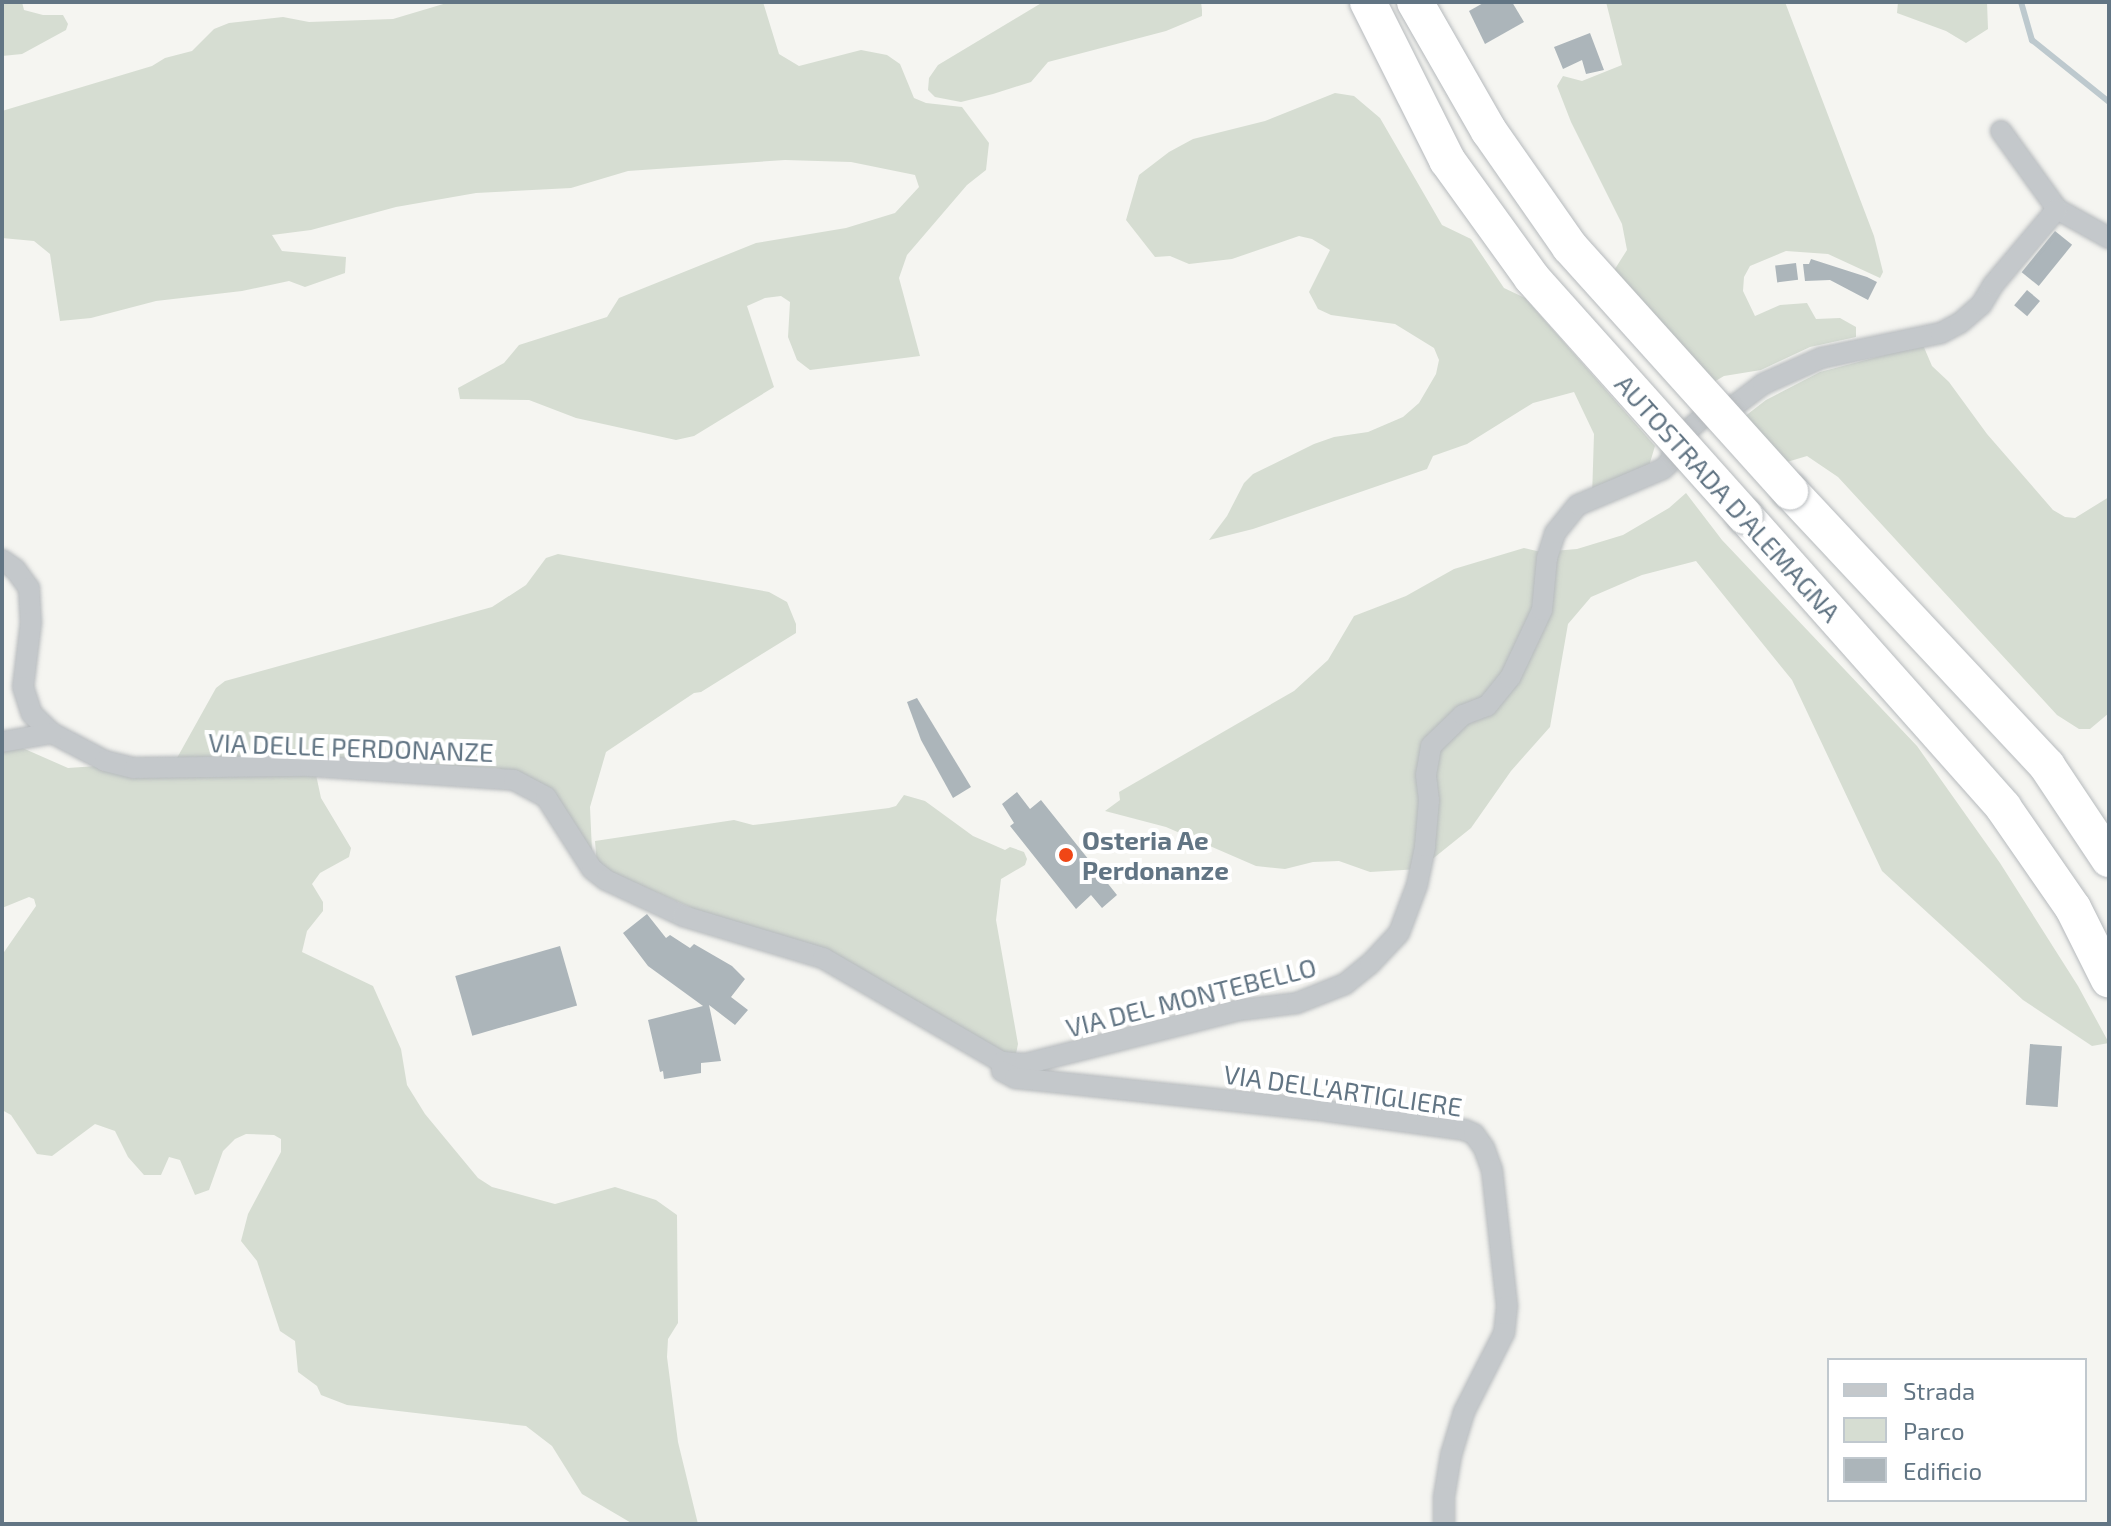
<!DOCTYPE html>
<html>
<head>
<meta charset="utf-8">
<style>
	body { margin:0 }
	#map { position:relative; width:2111px; height:1526px; overflow:hidden; background:#f5f5f1; font-family:"Exo 2",sans-serif }
	div>[style] { position:absolute }
	[style*='--x'] { left:calc(var(--x)*1px); top:calc(var(--y)*1px); width:calc(var(--w)*1px); rotate:calc(var(--a)*1deg) }
	.green>* { inset:0; background:#d6ddd2 }
	.stream>* { height:6px; margin:-3px; padding:0 3px; transform-origin:3px; border-radius:3px; background:#bdc9ce }
	.building>* { inset:0; background:#acb5ba; transform-origin:0 0 }
	.roads { filter:drop-shadow(0 0 2px #b6babd) drop-shadow(0 0 2px #b6babd) }
	.street>* { height:20px; margin:-10px; padding:0 10px; transform-origin:10px; border-radius:10px; background:#c4c8cb }
	.highway>* { height:36px; margin:-18px; padding:0 18px; transform-origin:18px; border-radius:18px; background:#fff }
	.bridges { filter:drop-shadow(0 0 2px #b6babd) drop-shadow(0 0 2px #b6babd) }
	.highway-bridge>* { height:36px; margin:-18px; padding:0 18px; transform-origin:18px; border-radius:18px; background:#fff }
	.dots>* { width:22px; height:22px; translate:-50% -50%; box-sizing:border-box; border:4px solid #fff; border-radius:50% }
	span { translate:-50% -50%; white-space:nowrap; text-align:center; line-height:1.15; -webkit-text-stroke:8px #fff; paint-order:stroke }
	.street-label { font-size:26px; color:#627584 }
	.poi-label { font-size:26px; color:#627584; font-weight:700 }
	.left { translate:0 -50%; text-align:left }
	.frame { position:absolute; inset:0; border:4px solid #627584; pointer-events:none }
	.legend { position:absolute; left:1827px; top:1358px; width:260px; height:144px; box-sizing:border-box; background:#fff; border:2px solid #c0c8ce; margin:0; padding:10px 14px; list-style:none; font-size:24px; color:#627584 }
	.legend li { display:flex; align-items:center; gap:16px; height:40px }
	.legend b { width:40px; border:2px solid #c0c8ce }
</style>
</head>
<body>
<div id="map">
	<div class="green">
		<i style="clip-path:polygon(2px 2px,22px 2px,24px 10px,43px 15px,63px 15px,68px 24px,66px 30px,22px 54px,2px 56px)"></i>
		<i style="clip-path:polygon(450px 2px,763px 2px,779px 54px,799px 66px,861px 50px,887px 55px,900px 64px,914px 98px,926px 103px,962px 107px,989px 143px,986px 170px,967px 185px,907px 255px,899px 278px,920px 356px,810px 370px,797px 360px,788px 337px,790px 302px,781px 296px,765px 298px,747px 306px,774px 387px,694px 436px,676px 440px,576px 418px,529px 400px,460px 399px,458px 388px,504px 363px,519px 345px,607px 317px,619px 298px,756px 243px,846px 228px,895px 213px,919px 187px,915px 175px,851px 162px,785px 160px,628px 171px,571px 188px,476px 193px,396px 207px,311px 230px,272px 235px,282px 251px,346px 257px,345px 273px,305px 287px,289px 281px,242px 291px,156px 301px,91px 318px,60px 321px,50px 254px,34px 241px,2px 238px,2px 111px,152px 66px,165px 58px,192px 51px,214px 29px,229px 23px,283px 17px,309px 22px,393px 19px)"></i>
		<i style="clip-path:polygon(1043px 2px,1201px 2px,1202px 10px,1202px 16px,1166px 31px,1048px 62px,1031px 82px,993px 94px,961px 102px,935px 97px,928px 90px,929px 78px,938px 65px)"></i>
		<i style="clip-path:polygon(1606px 2px,1785px 2px,1874px 236px,1883px 272px,1880px 278px,1828px 254px,1786px 251px,1750px 266px,1744px 277px,1743px 291px,1755px 316px,1780px 305px,1807px 303px,1816px 319px,1840px 318px,1856px 327px,1856px 337px,1810px 347px,1761px 370px,1724px 376px,1712px 383px,1613px 272px,1627px 250px,1622px 224px,1571px 122px,1557px 86px,1563px 76px,1582px 81px,1622px 65px)"></i>
		<i style="clip-path:polygon(1898px 2px,1987px 2px,1988px 29px,1966px 43px,1946px 31px,1897px 13px)"></i>
		<i style="clip-path:polygon(1335px 93px,1354px 96px,1380px 118px,1442px 225px,1471px 239px,1504px 288px,1525px 298px,1655px 446px,1649px 466px,1592px 497px,1594px 434px,1574px 392px,1533px 403px,1467px 444px,1433px 456px,1427px 469px,1253px 529px,1209px 540px,1227px 516px,1244px 483px,1253px 474px,1314px 444px,1334px 437px,1368px 432px,1403px 417px,1419px 403px,1436px 374px,1439px 360px,1434px 348px,1395px 324px,1331px 315px,1318px 309px,1309px 292px,1330px 250px,1312px 239px,1299px 236px,1232px 259px,1189px 264px,1170px 256px,1155px 257px,1126px 220px,1139px 175px,1169px 152px,1193px 139px,1265px 121px)"></i>
		<i style="clip-path:polygon(1923px 345px,1932px 366px,1949px 382px,1987px 434px,2053px 510px,2065px 517px,2075px 518px,2109px 497px,2109px 713px,2090px 729px,2079px 729px,2057px 715px,1838px 477px,1807px 456px,1787px 462px,1744px 417px,1766px 400px,1820px 372px)"></i>
		<i style="clip-path:polygon(1686px 493px,1722px 540px,1917px 746px,2000px 863px,2078px 986px,2109px 1043px,2092px 1046px,2023px 1000px,1882px 871px,1792px 680px,1696px 561px,1642px 575px,1591px 597px,1568px 624px,1550px 727px,1511px 771px,1471px 828px,1420px 869px,1370px 872px,1339px 861px,1313px 862px,1285px 869px,1256px 866px,1166px 827px,1105px 811px,1120px 800px,1119px 792px,1294px 691px,1328px 660px,1354px 616px,1406px 596px,1454px 569px,1524px 548px,1541px 552px,1577px 549px,1623px 535px,1669px 508px)"></i>
		<i style="clip-path:polygon(558px 554px,769px 592px,787px 602px,796px 624px,796px 633px,701px 692px,694px 693px,606px 752px,590px 807px,592px 851px,518px 774px,496px 768px,177px 758px,216px 688px,225px 681px,492px 607px,526px 585px,546px 558px)"></i>
		<i style="clip-path:polygon(2px 739px,68px 768px,111px 765px,315px 770px,321px 798px,351px 848px,349px 857px,320px 873px,312px 884px,323px 902px,323px 911px,307px 931px,302px 952px,373px 986px,401px 1049px,407px 1085px,425px 1114px,478px 1178px,492px 1187px,555px 1204px,615px 1187px,656px 1200px,677px 1215px,678px 1323px,668px 1339px,667px 1357px,678px 1442px,698px 1524px,633px 1524px,582px 1494px,552px 1446px,526px 1426px,347px 1405px,321px 1395px,317px 1386px,298px 1372px,295px 1341px,280px 1331px,257px 1261px,241px 1241px,248px 1214px,281px 1152px,281px 1139px,274px 1135px,246px 1134px,235px 1139px,223px 1151px,209px 1190px,195px 1195px,180px 1160px,169px 1157px,161px 1175px,144px 1175px,128px 1157px,115px 1131px,95px 1124px,52px 1156px,37px 1154px,11px 1115px,2px 1110px,2px 955px,36px 906px,34px 899px,29px 897px,2px 908px)"></i>
		<i style="clip-path:polygon(904px 795px,925px 801px,973px 836px,1005px 850px,1010px 847px,1024px 852px,1027px 859px,1025px 865px,1001px 879px,996px 920px,1018px 1044px,1016px 1054px,996px 1051px,899px 1000px,597px 866px,595px 841px,734px 820px,753px 825px,889px 808px,896px 806px)"></i>
	</div>
	<div class="stream">
		<i style="--x:2021;--y:2;--w:40;--a:74"></i>
		<i style="--x:2032;--y:40;--w:99;--a:38.8"></i>
	</div>
	<div class="building">
		<i style="clip-path:polygon(1485px 2px,1512px 2px,1524px 22px,1485px 44px,1469px 11px)"></i>
		<i style="clip-path:polygon(1590px 33px,1604px 70px,1586px 74px,1582px 60px,1563px 69px,1554px 47px)"></i>
		<i style="left:2055px;top:231px;width:22px;height:53px;rotate:39deg"></i>
		<i style="clip-path:polygon(1811px 259px,1867px 277px,1877px 282px,1868px 300px,1830px 280px,1805px 281px,1803px 264px,1809px 264px)"></i>
		<i style="left:1796px;top:263px;width:17px;height:21px;rotate:83deg"></i>
		<i style="left:2027px;top:290px;width:17px;height:20px;rotate:40deg"></i>
		<i style="clip-path:polygon(917px 698px,971px 787px,953px 798px,921px 740px,907px 702px)"></i>
		<i style="clip-path:polygon(1017px 792px,1030px 809px,1041px 800px,1117px 895px,1102px 908px,1091px 895px,1076px 909px,1010px 826px,1014px 823px,1002px 804px)"></i>
		<i style="clip-path:polygon(647px 914px,666px 938px,670px 935px,690px 948px,694px 944px,732px 966px,745px 979px,731px 997px,748px 1010px,735px 1025px,709px 1005px,721px 1061px,701px 1063px,701px 1073px,664px 1079px,663px 1071px,660px 1072px,648px 1020px,703px 1006px,648px 966px,623px 933px)"></i>
		<i style="left:560px;top:946px;width:62px;height:109px;rotate:74deg"></i>
		<i style="left:2030px;top:1044px;width:32px;height:61px;rotate:4deg"></i>
	</div>
	<div class="roads">
		<div class="street">
			<i style="--x:2001;--y:131;--w:96;--a:54.3"></i>
			<i style="--x:2057;--y:209;--w:60;--a:29.1"></i>
			<i style="--x:2;--y:560;--w:16;--a:35"></i>
			<i style="--x:15;--y:569;--w:24;--a:54"></i>
			<i style="--x:29;--y:588;--w:34;--a:87"></i>
			<i style="--x:31;--y:622;--w:65;--a:97"></i>
			<i style="--x:23;--y:687;--w:28;--a:72"></i>
			<i style="--x:32;--y:714;--w:28;--a:44"></i>
			<i style="--x:52;--y:733;--w:60;--a:27.8"></i>
			<i style="--x:105;--y:761;--w:30;--a:14"></i>
			<i style="--x:134;--y:768;--w:176;--a:-0.7"></i>
			<i style="--x:310;--y:766;--w:204;--a:3.9"></i>
			<i style="--x:514;--y:780;--w:36;--a:28"></i>
			<i style="--x:546;--y:797;--w:85;--a:57.4"></i>
			<i style="--x:592;--y:869;--w:18;--a:38"></i>
			<i style="--x:606;--y:880;--w:85;--a:25.1"></i>
			<i style="--x:683;--y:916;--w:146;--a:16.7"></i>
			<i style="--x:823;--y:958;--w:207;--a:30.2"></i>
			<i style="--x:1002;--y:1062;--w:23;--a:5"></i>
			<i style="--x:1025;--y:1064;--w:222;--a:-14.1"></i>
			<i style="--x:1240;--y:1010;--w:57;--a:-7"></i>
			<i style="--x:1297;--y:1003;--w:52;--a:-21.6"></i>
			<i style="--x:1345;--y:984;--w:32;--a:-39"></i>
			<i style="--x:1370;--y:964;--w:42;--a:-46.9"></i>
			<i style="--x:1399;--y:933;--w:51;--a:-69.4"></i>
			<i style="--x:1417;--y:885;--w:40;--a:-78"></i>
			<i style="--x:1425;--y:846;--w:46;--a:-85"></i>
			<i style="--x:1429;--y:800;--w:25;--a:-97"></i>
			<i style="--x:1426;--y:775;--w:29;--a:-80"></i>
			<i style="--x:1431;--y:746;--w:45;--a:-44.1"></i>
			<i style="--x:1463;--y:715;--w:26;--a:-21"></i>
			<i style="--x:1487;--y:706;--w:36;--a:-51"></i>
			<i style="--x:1510;--y:678;--w:75;--a:-64.8"></i>
			<i style="--x:1542;--y:610;--w:52;--a:-84.5"></i>
			<i style="--x:1547;--y:558;--w:26;--a:-72"></i>
			<i style="--x:1555;--y:533;--w:36;--a:-51"></i>
			<i style="--x:1578;--y:505;--w:92;--a:-23"></i>
			<i style="--x:1663;--y:469;--w:10;--a:-45"></i>
			<i style="--x:1670;--y:462;--w:24;--a:-71"></i>
			<i style="--x:1678;--y:439;--w:43;--a:-41.2"></i>
			<i style="--x:1710;--y:411;--w:25;--a:-12"></i>
			<i style="--x:1734;--y:406;--w:36;--a:-37"></i>
			<i style="--x:1763;--y:384;--w:64;--a:-24.1"></i>
			<i style="--x:1821;--y:358;--w:123;--a:-11.8"></i>
			<i style="--x:1941;--y:333;--w:21;--a:-28"></i>
			<i style="--x:1960;--y:323;--w:28;--a:-41"></i>
			<i style="--x:1981;--y:305;--w:23;--a:-59"></i>
			<i style="--x:1993;--y:285;--w:99;--a:-49.9"></i>
			<i style="--x:2;--y:742;--w:51;--a:-10.2"></i>
			<i style="--x:1002;--y:1062;--w:9;--a:90"></i>
			<i style="--x:1002;--y:1071;--w:15;--a:28"></i>
			<i style="--x:1015;--y:1078;--w:314;--a:6"></i>
			<i style="--x:1327;--y:1111;--w:139;--a:7.8"></i>
			<i style="--x:1465;--y:1130;--w:10;--a:24"></i>
			<i style="--x:1474;--y:1134;--w:17;--a:54"></i>
			<i style="--x:1484;--y:1148;--w:23;--a:70"></i>
			<i style="--x:1492;--y:1170;--w:137;--a:83.7"></i>
			<i style="--x:1507;--y:1306;--w:27;--a:96"></i>
			<i style="--x:1504;--y:1333;--w:89;--a:116.9"></i>
			<i style="--x:1464;--y:1412;--w:45;--a:106.8"></i>
			<i style="--x:1451;--y:1455;--w:43;--a:99.5"></i>
			<i style="--x:1444;--y:1497;--w:27;--a:90"></i>
		</div>
		<div class="highway">
			<i style="--x:1790;--y:491;--w:376;--a:46.9"></i>
			<i style="--x:2047;--y:766;--w:112;--a:56.3"></i>
			<i style="--x:1745;--y:516;--w:389;--a:48.4"></i>
			<i style="--x:2003;--y:807;--w:123;--a:55.3"></i>
			<i style="--x:2073;--y:908;--w:80;--a:63.4"></i>
		</div>
	</div>
	<div class="bridges">
		<div class="highway-bridge">
			<i style="--x:1368;--y:2;--w:177;--a:63.4"></i>
			<i style="--x:1447;--y:160;--w:145;--a:54.2"></i>
			<i style="--x:1532;--y:278;--w:319;--a:48.2"></i>
			<i style="--x:1415;--y:2;--w:149;--a:60.2"></i>
			<i style="--x:1489;--y:131;--w:141;--a:55.1"></i>
			<i style="--x:1570;--y:247;--w:329;--a:48"></i>
		</div>
	</div>
	<div class="dots">
		<i style="left:1066px;top:855px;background:#f04616"></i>
	</div>
	<div class="street-label">
		<span style="left:1728px;top:498px;rotate:48deg">AUTOSTRADA D'ALEMAGNA</span>
		<span style="left:351px;top:747px;rotate:2deg">VIA DELLE PERDONANZE</span>
		<span style="left:1191px;top:997px;rotate:-14deg">VIA DEL MONTEBELLO</span>
		<span style="left:1343px;top:1090px;rotate:8deg">VIA DELL'ARTIGLIERE</span>
	</div>
	<div class="poi-label">
		<span class="left" style="left:1082px;top:855px">Osteria Ae<br>Perdonanze</span>
	</div>
	<div class="frame"></div>
	<ul class="legend">
	<li><b style="height:10px;background:#c4c8cb"></b>Strada</li>
	<li><b style="height:22px;background:#d6ddd2"></b>Parco</li>
	<li><b style="height:22px;background:#acb5ba"></b>Edificio</li>
	</ul>
</div>
</body>
</html>
